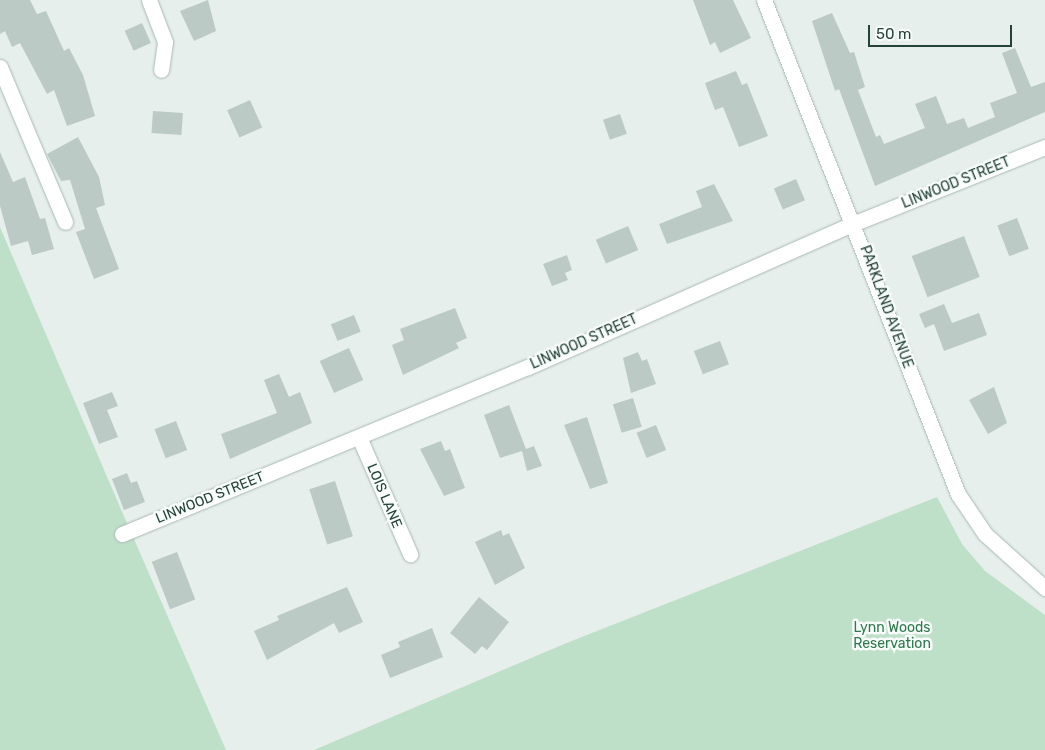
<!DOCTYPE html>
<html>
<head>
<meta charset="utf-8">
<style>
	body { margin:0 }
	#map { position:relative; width:1045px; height:750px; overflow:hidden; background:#e6efeb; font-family:Rubik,sans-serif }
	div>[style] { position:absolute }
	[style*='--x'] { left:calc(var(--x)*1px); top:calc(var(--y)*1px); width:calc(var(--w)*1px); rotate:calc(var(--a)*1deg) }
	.green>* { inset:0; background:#bfe0c8 }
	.building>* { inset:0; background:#bbcac4; transform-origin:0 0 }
	.roads { filter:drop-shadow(0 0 1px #a8b8b2) drop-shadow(0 0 1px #a8b8b2) }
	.street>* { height:15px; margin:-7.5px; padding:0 7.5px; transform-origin:7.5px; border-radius:7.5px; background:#fff }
	.secondary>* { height:15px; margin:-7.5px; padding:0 7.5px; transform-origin:7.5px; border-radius:7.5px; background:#fff }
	span { translate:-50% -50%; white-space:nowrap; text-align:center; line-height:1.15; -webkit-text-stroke:5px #f7fbf9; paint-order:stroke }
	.street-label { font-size:14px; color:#24423a }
	.park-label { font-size:14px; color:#2d7a4b }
	.scale { position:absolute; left:868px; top:25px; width:144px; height:22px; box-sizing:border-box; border:2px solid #24423a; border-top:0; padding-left:6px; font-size:15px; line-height:18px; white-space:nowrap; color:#24423a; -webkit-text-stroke:4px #f7fbf9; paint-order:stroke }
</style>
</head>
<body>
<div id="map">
	<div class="green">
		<i style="clip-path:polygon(0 227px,120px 507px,226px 750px,0 750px)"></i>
		<i style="clip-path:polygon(937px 497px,962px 544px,985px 571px,1045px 615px,1045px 750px,314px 750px,569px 642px)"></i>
	</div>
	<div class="building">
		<i style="clip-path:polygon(0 0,30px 0,37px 14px,46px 11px,64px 51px,69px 48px,83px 75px,95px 116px,67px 126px,54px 90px,47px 94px,20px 43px,12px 47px,5px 31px,0 34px)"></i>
		<i style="clip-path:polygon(208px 0,216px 31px,194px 41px,180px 11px)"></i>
		<i style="clip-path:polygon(693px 0,733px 0,751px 38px,720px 53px,715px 42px,710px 45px)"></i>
		<i style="clip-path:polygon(832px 13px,850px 53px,854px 52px,865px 87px,858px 90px,876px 137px,880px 135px,884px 144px,925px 128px,915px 104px,936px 96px,947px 124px,964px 118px,968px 128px,995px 117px,990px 103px,1017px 93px,1002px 53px,1015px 48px,1031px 87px,1045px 82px,1045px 112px,875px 186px,839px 89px,835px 91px,812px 21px)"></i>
		<i style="left:142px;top:23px;width:22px;height:19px;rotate:66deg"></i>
		<i style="clip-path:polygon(736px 71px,742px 85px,747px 83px,768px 136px,739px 147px,723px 107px,715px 110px,705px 83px)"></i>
		<i style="left:250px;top:100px;width:30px;height:25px;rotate:66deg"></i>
		<i style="left:153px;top:111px;width:30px;height:22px;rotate:4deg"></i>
		<i style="left:620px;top:114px;width:21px;height:18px;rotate:71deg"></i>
		<i style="clip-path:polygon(78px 137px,99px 177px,105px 205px,96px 208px,119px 269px,94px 279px,76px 232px,85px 229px,70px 180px,61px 181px,47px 154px)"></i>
		<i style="clip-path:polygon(0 152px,13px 182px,25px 177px,40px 219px,45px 218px,54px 249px,32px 255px,28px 241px,11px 246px,0 206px)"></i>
		<i style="left:796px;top:179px;width:23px;height:24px;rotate:67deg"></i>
		<i style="clip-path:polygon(714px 184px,733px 221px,667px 244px,659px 224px,702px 207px,696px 191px)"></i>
		<i style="left:1017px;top:218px;width:33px;height:21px;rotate:69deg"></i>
		<i style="left:628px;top:226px;width:26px;height:35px;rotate:67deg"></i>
		<i style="left:964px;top:236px;width:44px;height:56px;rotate:69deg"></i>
		<i style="clip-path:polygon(567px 255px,572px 270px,565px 273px,568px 280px,552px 286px,543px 264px)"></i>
		<i style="clip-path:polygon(944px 304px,952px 323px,979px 313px,987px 335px,944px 351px,934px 324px,925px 328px,919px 314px)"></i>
		<i style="clip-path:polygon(455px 308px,467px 338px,456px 343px,459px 348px,403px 375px,392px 345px,404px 340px,400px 329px)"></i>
		<i style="left:354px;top:315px;width:18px;height:25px;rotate:68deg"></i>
		<i style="left:720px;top:341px;width:25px;height:28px;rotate:69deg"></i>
		<i style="left:349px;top:348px;width:35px;height:32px;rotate:66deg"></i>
		<i style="clip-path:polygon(638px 352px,642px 361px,647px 359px,656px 384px,631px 393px,623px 358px)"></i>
		<i style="clip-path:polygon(279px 374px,289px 397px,300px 392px,312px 423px,230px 459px,221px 434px,277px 413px,264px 380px)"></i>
		<i style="clip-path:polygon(994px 387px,1007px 423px,988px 434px,969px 400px)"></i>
		<i style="clip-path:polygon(112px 392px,118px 406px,107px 410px,118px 437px,99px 444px,83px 403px)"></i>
		<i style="left:633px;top:398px;width:30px;height:21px;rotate:73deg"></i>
		<i style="clip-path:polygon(509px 405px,526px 449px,534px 446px,542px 466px,527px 471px,522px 451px,500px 458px,484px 415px)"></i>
		<i style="clip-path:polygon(587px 417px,608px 483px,590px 489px,564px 425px)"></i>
		<i style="left:176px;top:421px;width:31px;height:23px;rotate:69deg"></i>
		<i style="left:656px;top:425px;width:27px;height:21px;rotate:68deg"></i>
		<i style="clip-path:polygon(441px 441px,445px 451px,450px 449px,465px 488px,444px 496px,420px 449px)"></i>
		<i style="clip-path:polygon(127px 473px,131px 483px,137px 481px,145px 502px,124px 510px,112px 479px)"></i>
		<i style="left:335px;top:481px;width:58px;height:27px;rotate:72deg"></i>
		<i style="clip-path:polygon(501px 530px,503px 536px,509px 533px,525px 568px,495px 585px,475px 542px)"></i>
		<i style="left:177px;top:552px;width:51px;height:27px;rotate:69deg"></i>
		<i style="clip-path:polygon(347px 587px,363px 622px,339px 633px,334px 623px,267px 660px,254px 631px,279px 620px,277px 616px)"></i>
		<i style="clip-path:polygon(479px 597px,509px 622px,487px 650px,482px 646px,475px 654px,450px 633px)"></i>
		<i style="clip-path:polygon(432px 628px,443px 657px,390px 678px,381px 655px,400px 647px,398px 642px)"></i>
	</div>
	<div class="roads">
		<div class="street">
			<i style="--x:149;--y:0;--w:45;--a:69.1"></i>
			<i style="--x:165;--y:42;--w:28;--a:98"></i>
			<i style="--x:0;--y:67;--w:168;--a:67.2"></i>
			<i style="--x:359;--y:437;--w:128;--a:66.4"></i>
			<i style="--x:122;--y:534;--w:439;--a:-22.4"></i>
			<i style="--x:528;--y:367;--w:357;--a:-23.8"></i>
		</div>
		<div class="secondary">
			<i style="--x:764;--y:0;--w:531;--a:68.56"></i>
			<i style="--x:958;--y:494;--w:48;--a:56"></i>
			<i style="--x:985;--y:534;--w:81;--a:42"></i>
			<i style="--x:855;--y:223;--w:205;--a:-21.8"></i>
		</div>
	</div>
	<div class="street-label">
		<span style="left:956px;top:183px;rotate:-22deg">LINWOOD STREET</span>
		<span style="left:886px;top:307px;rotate:70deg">PARKLAND AVENUE</span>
		<span style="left:584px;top:342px;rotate:-24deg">LINWOOD STREET</span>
		<span style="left:384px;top:496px;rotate:67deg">LOIS LANE</span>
		<span style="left:210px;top:498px;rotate:-22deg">LINWOOD STREET</span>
	</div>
	<div class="park-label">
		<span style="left:892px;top:636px">Lynn Woods<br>Reservation</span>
	</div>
	<div class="scale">50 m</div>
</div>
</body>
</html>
